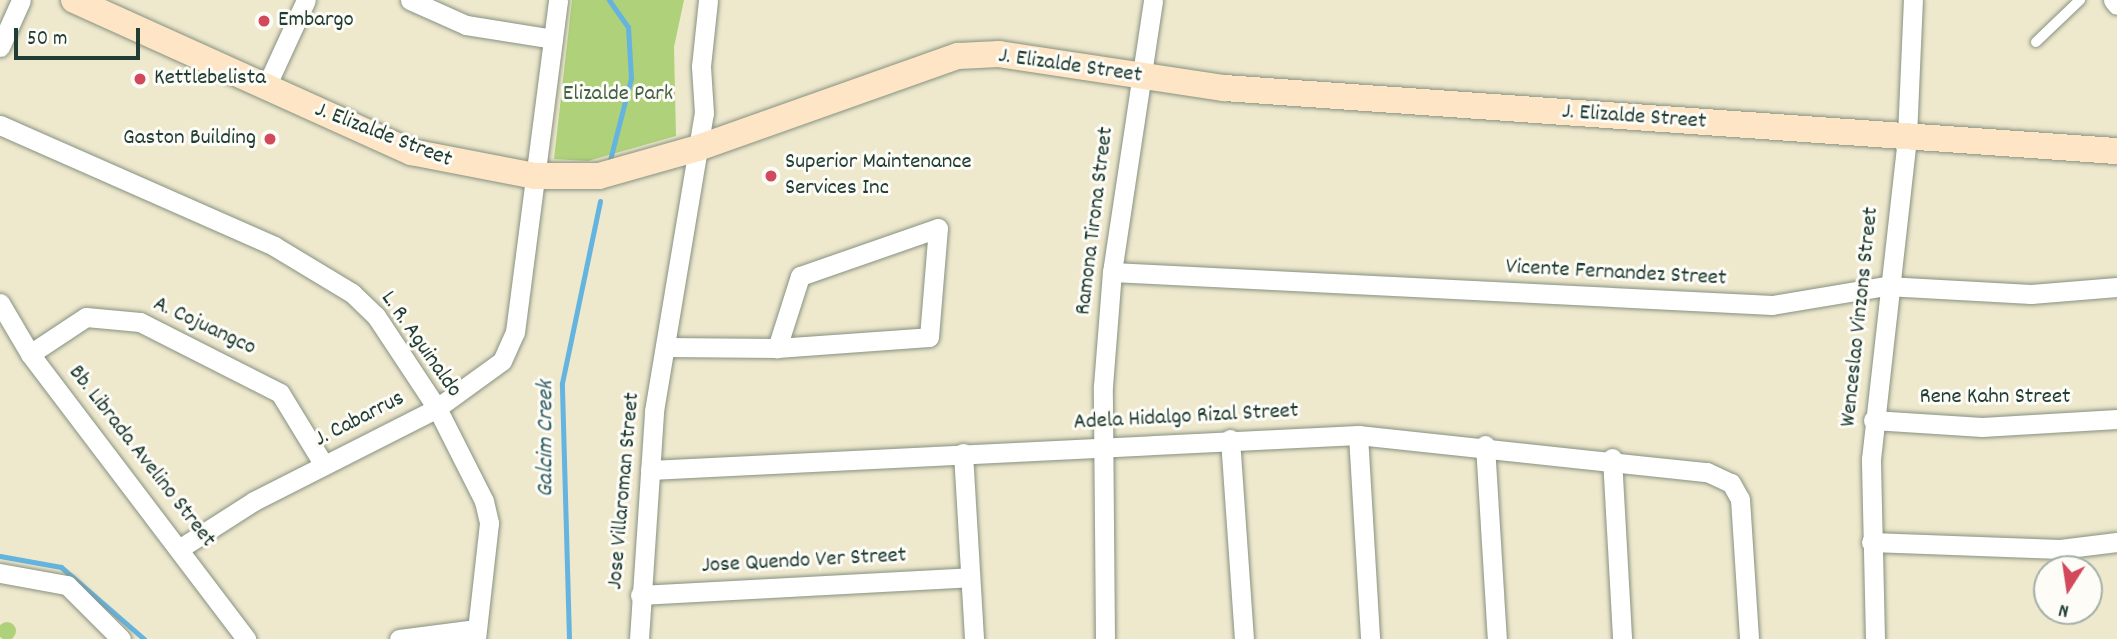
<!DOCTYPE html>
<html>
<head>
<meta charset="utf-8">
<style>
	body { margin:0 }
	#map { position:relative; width:2117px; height:639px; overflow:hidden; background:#eee8cd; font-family:Dekko,sans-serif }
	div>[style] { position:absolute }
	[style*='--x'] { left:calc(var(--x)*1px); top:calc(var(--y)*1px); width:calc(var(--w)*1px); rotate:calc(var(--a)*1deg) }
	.green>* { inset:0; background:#afd179 }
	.round { border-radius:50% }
	.stream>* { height:5px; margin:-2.5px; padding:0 2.5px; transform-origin:2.5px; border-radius:2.5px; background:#64b4df }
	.roads { filter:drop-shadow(0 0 2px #869280) drop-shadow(0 0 2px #869280) }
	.lane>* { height:10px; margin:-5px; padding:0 5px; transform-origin:5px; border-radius:5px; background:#fff }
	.street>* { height:19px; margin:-9.5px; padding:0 9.5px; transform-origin:9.5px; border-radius:9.5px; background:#fff }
	.secondary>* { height:26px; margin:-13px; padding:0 13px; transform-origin:13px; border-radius:13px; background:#fde5c5 }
	.dots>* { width:19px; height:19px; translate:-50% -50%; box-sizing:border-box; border:4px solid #fdfcf7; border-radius:50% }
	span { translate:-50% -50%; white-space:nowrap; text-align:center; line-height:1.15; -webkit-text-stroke:6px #fdfcf7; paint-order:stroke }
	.poi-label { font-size:23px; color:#1f3d34 }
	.left { translate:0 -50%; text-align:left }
	.right { translate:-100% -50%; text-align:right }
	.street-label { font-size:23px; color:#1f3d34 }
	.park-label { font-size:23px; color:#436245 }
	.water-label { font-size:24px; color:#346167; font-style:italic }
	.north { position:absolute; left:2033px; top:555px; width:70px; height:70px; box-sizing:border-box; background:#fdfcf7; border:2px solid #a4b0a9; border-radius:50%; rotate:192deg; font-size:19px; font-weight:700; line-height:28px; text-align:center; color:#1f3d34 }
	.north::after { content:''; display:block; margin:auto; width:24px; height:32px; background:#d1495b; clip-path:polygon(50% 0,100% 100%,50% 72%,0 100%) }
	.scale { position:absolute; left:14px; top:28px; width:126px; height:32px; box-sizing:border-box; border:4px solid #1f3d34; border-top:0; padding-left:9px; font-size:21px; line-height:24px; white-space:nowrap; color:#1f3d34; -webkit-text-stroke:5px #fdfcf7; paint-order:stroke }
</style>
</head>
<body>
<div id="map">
	<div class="green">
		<i style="clip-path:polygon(572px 0,684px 0,674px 47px,676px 136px,588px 161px,554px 159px)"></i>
		<i class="round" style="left:-2px;top:622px;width:18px;height:18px"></i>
	</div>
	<div class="stream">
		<i style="--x:609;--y:0;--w:33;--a:55"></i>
		<i style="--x:628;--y:27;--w:51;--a:86.6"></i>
		<i style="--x:631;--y:78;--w:85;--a:104.4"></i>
		<i style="--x:0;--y:556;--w:62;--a:10.2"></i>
		<i style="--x:61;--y:567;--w:110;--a:40.9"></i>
		<i style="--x:569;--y:639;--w:256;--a:-91.6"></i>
		<i style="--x:562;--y:383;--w:186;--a:-78.2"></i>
	</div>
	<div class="roads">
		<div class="lane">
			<i style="--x:2036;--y:42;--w:61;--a:-43.7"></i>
		</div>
		<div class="street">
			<i style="--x:410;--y:0;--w:61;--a:24.1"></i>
			<i style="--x:466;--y:25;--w:88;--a:9.1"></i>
			<i style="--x:2113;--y:0;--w:6;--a:51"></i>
			<i style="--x:0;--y:47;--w:51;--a:-65.9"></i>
			<i style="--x:265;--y:89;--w:98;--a:-65.3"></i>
			<i style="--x:0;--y:125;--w:300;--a:23.8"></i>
			<i style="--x:274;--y:246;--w:91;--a:31.1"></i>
			<i style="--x:352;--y:293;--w:33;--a:44"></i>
			<i style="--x:376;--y:316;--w:110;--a:56.5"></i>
			<i style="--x:437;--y:408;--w:104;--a:63.2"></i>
			<i style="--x:484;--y:501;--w:23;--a:77"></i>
			<i style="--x:489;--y:523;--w:117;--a:96.4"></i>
			<i style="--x:1112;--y:272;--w:661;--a:2.86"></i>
			<i style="--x:1772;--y:305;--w:116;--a:-9.5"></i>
			<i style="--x:1886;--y:286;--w:145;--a:3.2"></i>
			<i style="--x:2031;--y:294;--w:86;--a:-4.7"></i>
			<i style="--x:0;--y:303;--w:59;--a:59.5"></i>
			<i style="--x:30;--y:354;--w:358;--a:52.8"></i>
			<i style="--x:666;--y:347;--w:111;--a:0.5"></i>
			<i style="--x:777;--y:348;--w:152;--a:-4.1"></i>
			<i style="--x:929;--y:337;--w:109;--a:-85.3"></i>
			<i style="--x:938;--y:228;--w:146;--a:160.8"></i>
			<i style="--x:800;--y:276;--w:76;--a:107.7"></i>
			<i style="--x:30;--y:354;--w:67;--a:-33.5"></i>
			<i style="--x:86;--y:317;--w:54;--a:5.3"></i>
			<i style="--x:140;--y:322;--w:157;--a:26.9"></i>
			<i style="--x:280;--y:393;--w:84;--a:58.6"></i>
			<i style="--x:1873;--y:420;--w:109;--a:3.7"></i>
			<i style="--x:1982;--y:427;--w:135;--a:-3.4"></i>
			<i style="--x:1358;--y:435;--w:204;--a:86.6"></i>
			<i style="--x:1230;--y:439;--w:200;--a:86"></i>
			<i style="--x:1485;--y:445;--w:194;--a:86.5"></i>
			<i style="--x:963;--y:453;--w:186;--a:86.6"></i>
			<i style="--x:1612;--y:458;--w:181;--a:86.8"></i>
			<i style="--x:650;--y:470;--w:709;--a:-2.83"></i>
			<i style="--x:1358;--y:435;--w:351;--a:6.1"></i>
			<i style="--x:1707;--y:472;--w:26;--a:25"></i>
			<i style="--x:1731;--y:483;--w:18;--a:61"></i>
			<i style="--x:1740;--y:499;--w:140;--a:86.3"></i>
			<i style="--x:1871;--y:542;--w:189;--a:2.1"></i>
			<i style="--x:2060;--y:549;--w:57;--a:-7"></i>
			<i style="--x:182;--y:547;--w:85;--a:-32.6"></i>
			<i style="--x:254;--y:501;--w:205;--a:-26.9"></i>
			<i style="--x:437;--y:408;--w:80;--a:-35.9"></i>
			<i style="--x:502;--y:361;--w:32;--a:-66"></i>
			<i style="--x:515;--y:332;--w:335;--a:-82.6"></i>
			<i style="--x:0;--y:573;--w:68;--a:10.2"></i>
			<i style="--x:67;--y:585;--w:76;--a:45"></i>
			<i style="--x:640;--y:595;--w:330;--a:-3.1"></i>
			<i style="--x:399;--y:639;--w:78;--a:-7.4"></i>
			<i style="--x:639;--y:639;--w:228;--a:-86.2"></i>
			<i style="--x:654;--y:411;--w:302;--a:-80.5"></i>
			<i style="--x:704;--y:113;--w:47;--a:-93.7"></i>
			<i style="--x:701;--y:66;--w:66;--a:-83.9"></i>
			<i style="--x:1105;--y:639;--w:253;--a:-90.5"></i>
			<i style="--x:1103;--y:386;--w:114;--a:-85.5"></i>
			<i style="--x:1112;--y:272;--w:275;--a:-81.4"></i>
			<i style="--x:1875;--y:639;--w:180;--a:-91.3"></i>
			<i style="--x:1871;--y:459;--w:325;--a:-83.6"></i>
			<i style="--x:1907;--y:136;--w:136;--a:-87.5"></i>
		</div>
		<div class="secondary">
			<i style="--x:74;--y:0;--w:370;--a:24.3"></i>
			<i style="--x:411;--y:152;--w:125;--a:11"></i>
			<i style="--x:534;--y:176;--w:65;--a:0"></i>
			<i style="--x:599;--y:176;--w:103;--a:-15.8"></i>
			<i style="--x:698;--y:148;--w:276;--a:-19.5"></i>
			<i style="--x:958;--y:56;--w:41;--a:-2.8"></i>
			<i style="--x:999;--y:54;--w:228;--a:8.6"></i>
			<i style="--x:1224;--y:88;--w:895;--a:4.04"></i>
		</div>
	</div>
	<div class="dots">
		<i style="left:264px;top:21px;background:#d1495b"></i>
		<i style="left:140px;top:79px;background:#d1495b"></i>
		<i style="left:270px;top:139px;background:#d1495b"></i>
		<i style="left:771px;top:176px;background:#d1495b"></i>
	</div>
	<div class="poi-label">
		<span class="left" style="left:278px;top:21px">Embargo</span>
		<span class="left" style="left:154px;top:79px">Kettlebelista</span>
		<span class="right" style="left:256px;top:139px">Gaston Building</span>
		<span class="left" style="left:785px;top:176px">Superior Maintenance<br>Services Inc</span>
	</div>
	<div class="street-label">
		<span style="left:1070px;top:67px;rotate:8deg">J. Elizalde Street</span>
		<span style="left:1634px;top:118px;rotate:4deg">J. Elizalde Street</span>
		<span style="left:383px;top:136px;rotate:21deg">J. Elizalde Street</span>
		<span style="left:1096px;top:221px;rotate:-83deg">Ramona Tirona Street</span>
		<span style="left:1616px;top:274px;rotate:3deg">Vicente Fernandez Street</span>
		<span style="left:1861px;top:317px;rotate:-84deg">Wenceslao Vinzons Street</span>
		<span style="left:204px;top:327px;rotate:25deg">A. Cojuangco</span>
		<span style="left:420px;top:345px;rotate:55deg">L. R. Aguinaldo</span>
		<span style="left:1995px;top:398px">Rene Kahn Street</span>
		<span style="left:1186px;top:418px;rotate:-3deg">Adela Hidalgo Rizal Street</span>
		<span style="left:360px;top:420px;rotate:-27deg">J. Cabarrus</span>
		<span style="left:141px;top:457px;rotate:52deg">Bb. Librada Avelino Street</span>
		<span style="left:625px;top:491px;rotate:-85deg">Jose Villaroman Street</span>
		<span style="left:804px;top:562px;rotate:-3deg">Jose Quendo Ver Street</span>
	</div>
	<div class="park-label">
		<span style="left:618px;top:95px">Elizalde Park</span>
	</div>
	<div class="water-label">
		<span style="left:547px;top:439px;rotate:-90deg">Galcim Creek</span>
	</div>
	<div class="north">N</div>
	<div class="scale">50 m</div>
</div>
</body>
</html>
